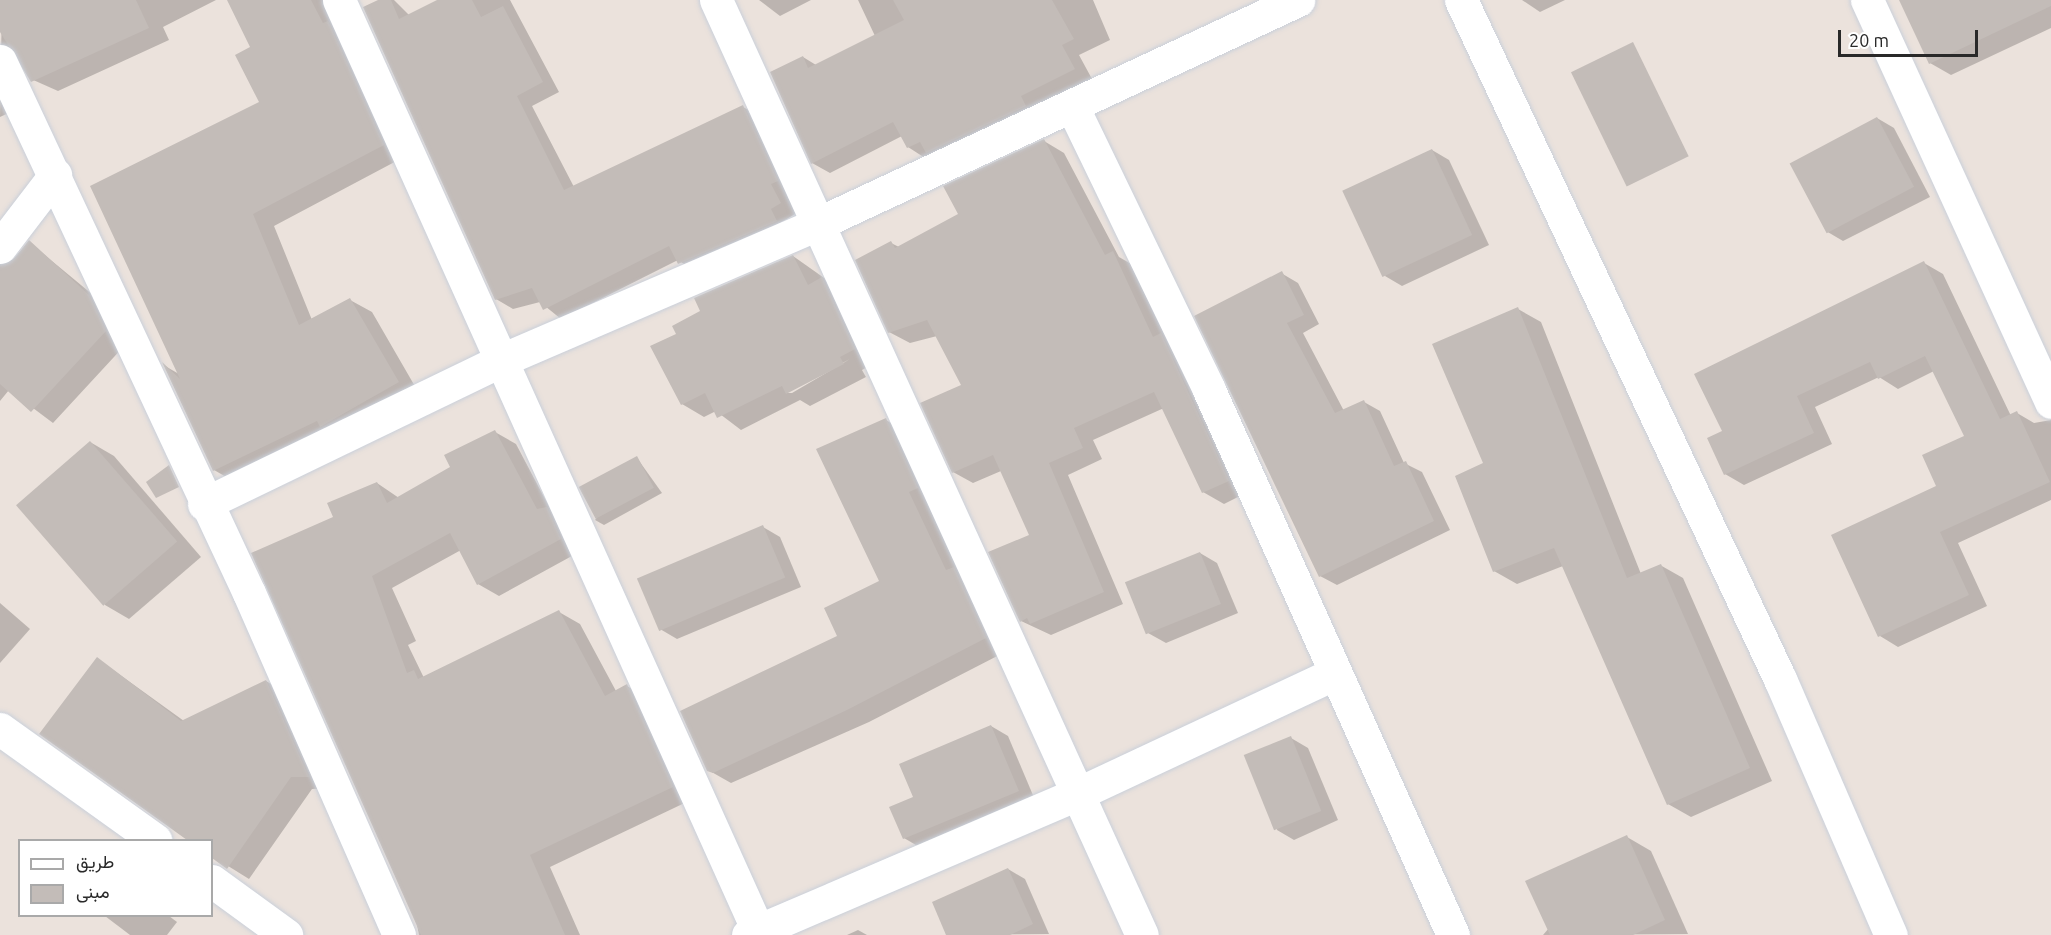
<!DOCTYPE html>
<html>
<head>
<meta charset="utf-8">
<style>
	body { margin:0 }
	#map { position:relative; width:2051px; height:935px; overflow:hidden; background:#ebe2dc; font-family:Ubuntu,Vazirmatn,sans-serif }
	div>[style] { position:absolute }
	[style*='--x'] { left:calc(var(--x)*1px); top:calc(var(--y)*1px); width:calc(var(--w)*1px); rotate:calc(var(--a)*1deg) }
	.shadow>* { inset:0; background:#0003 }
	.building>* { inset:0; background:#c3bcb8; transform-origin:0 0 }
	.roads { filter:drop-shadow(0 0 2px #cad0da) drop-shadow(0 0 2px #cad0da) }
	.minor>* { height:33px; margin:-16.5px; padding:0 16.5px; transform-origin:16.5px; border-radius:16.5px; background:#fff }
	.tertiary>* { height:33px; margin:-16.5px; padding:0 16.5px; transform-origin:16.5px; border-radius:16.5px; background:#fff }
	span { translate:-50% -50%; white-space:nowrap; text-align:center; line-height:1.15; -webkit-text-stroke:4.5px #fff; paint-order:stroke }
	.legend { position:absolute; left:18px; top:839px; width:195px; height:78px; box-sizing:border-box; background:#fff; border:2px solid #a9a9a9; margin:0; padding:8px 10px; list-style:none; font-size:18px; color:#292929 }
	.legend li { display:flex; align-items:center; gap:12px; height:30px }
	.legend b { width:30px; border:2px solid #a9a9a9 }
	.scale { position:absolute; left:1838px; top:30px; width:140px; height:27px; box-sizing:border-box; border:3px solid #292929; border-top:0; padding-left:8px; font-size:18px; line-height:21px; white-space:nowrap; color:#292929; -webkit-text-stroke:4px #fff; paint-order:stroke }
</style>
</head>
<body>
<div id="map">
	<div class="shadow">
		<i style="clip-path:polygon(2px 0,216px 0,163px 27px,169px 40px,58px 91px,31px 79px,18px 56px,17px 109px,0 117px)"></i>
		<i style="clip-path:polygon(229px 0,325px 0,404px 157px,274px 226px,312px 320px,350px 300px,372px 312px,420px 395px,235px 482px,214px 470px,165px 366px,179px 374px,261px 103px,252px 48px)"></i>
		<i style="clip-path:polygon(382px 0,394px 0,410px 16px,441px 0,510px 0,559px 92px,532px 106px,574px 187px,743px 107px,760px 116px,797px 213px,696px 272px,678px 260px,561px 319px,540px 302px,513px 309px,496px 299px)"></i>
		<i style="clip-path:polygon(759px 0,811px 0,780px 16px)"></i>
		<i style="clip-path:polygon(858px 0,1093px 0,1110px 40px,1079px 55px,1092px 79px,925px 158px,908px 147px,902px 136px,830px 173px,812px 163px,803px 57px,816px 65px,875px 36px)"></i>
		<i style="clip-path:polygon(1522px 0,1565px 0,1540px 12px)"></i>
		<i style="clip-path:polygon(1901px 0,2051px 0,2051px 28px,1951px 75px,1930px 63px)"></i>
		<i style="clip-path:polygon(1877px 118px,1894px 128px,1930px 197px,1843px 241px,1826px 231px)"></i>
		<i style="clip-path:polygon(1044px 141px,1064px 153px,1119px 257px,1133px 265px,1248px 492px,1224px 504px,1203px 492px,1164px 408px,1093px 440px,1102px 459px,1068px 475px,1123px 604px,1051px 635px,1021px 621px,1031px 536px,1001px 471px,973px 483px,953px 472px,963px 385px,937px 336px,910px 343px,889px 332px,891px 243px,899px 247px,960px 215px)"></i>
		<i style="clip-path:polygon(1432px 150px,1449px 160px,1489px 245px,1402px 286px,1385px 276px)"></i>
		<i style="clip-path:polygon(29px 242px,110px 309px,126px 344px,53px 423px,9px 390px,0 401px,0 264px,7px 266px)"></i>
		<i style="clip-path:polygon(evenodd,793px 256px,844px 292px,876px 362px,862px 370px,866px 377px,810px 406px,800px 400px,741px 430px,716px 411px,704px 417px,682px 404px,678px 335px,702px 312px,793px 256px,850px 359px,792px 393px,786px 393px,850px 359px)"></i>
		<i style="clip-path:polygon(1924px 263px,1943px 274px,2011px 416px,2017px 413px,2034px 423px,2051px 420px,2051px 500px,1958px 543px,1987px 606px,1898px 647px,1880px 636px,1938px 487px,1966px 437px,1934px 371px,1898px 389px,1879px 377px,1815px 407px,1832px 444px,1744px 485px,1725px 474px,1724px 432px)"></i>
		<i style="clip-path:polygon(1281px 273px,1298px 283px,1319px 324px,1303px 333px,1344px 411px,1364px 402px,1380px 411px,1404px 463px,1422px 472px,1450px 530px,1337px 585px,1320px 576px,1196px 317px)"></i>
		<i style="clip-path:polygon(1518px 309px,1541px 322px,1641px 574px,1660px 565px,1683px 578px,1772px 781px,1691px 817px,1668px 804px,1563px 566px,1517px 584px,1494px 571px,1485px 463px)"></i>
		<i style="clip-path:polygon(886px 420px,908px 433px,1007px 651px,869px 722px,731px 783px,708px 770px,839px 637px,881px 582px)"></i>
		<i style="clip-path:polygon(495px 432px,516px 444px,552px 512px,581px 551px,499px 596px,478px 584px,461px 550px,392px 588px,416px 641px,408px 645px,424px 678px,559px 612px,580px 624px,616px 691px,627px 686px,648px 698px,693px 799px,550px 867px,580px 935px,419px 935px,335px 518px,377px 483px,399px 498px,452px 468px)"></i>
		<i style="clip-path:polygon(90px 442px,114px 456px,201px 557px,129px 619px,105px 605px)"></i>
		<i style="clip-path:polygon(637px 458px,662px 493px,604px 525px,595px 520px)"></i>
		<i style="clip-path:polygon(763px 527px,780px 537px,801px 587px,677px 639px,660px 629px)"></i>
		<i style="clip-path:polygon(1200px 553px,1217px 563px,1238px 613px,1166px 643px,1148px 633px)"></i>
		<i style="clip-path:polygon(0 603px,30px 629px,0 663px)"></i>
		<i style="clip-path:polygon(98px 659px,184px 721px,266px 681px,287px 693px,329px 788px,312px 789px,249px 879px,212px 856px,212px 840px,191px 840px,41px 733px)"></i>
		<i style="clip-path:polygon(991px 726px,1008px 736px,1035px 800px,921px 848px,904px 838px,915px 798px)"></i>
		<i style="clip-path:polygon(1291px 738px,1308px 748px,1338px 820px,1294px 840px,1277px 830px)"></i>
		<i style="clip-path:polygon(1627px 837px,1651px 851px,1688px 934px,1543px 935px)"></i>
		<i style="clip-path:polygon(1008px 869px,1025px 879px,1049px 934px,948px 935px)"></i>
		<i style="clip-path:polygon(105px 916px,169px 916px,177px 922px,167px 935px,130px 935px)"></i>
		<i style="clip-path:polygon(858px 930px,867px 935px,847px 935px)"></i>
	</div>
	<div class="building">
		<i style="clip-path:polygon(0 0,136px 0,149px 28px,31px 82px,0 32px)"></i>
		<i style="clip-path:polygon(227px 0,311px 0,323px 23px,328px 21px,384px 145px,253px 214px,299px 325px,350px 298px,399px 382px,320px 427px,317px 421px,213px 471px,162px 362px,180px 379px,90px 186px,259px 102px,235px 55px,250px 47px)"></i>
		<i style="clip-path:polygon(378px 0,391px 0,399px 19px,437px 0,472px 0,481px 17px,503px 6px,543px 82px,517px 96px,564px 190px,743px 105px,778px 181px,771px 184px,781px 203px,771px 209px,777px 221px,678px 264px,669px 246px,543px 310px,532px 288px,495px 300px,363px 7px)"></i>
		<i style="clip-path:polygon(893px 0,1052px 0,1074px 39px,1062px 45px,1075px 69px,1021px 96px,1026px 106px,926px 153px,920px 142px,907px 148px,893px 122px,811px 164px,770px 72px,803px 56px,808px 68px,904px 20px)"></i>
		<i style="clip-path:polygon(1899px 0,2051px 0,2051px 6px,1929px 64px)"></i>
		<i style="left:1633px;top:42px;width:127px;height:69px;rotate:64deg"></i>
		<i style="left:1877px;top:117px;width:79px;height:99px;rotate:62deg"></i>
		<i style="clip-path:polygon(1044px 139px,1105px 255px,1113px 251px,1153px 337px,1161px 333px,1229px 481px,1202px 493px,1154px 392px,1074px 428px,1083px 448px,1049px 463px,1104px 592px,1030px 624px,1027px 618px,1020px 622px,988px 552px,1029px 535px,993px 455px,952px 473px,920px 403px,961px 385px,927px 320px,888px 333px,855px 260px,891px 241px,895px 248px,958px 214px,943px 186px)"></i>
		<i style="left:1432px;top:149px;width:95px;height:99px;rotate:65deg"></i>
		<i style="clip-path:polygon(29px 240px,89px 295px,106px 331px,31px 412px,0 384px,0 265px,14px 259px)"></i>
		<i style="clip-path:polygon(793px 255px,808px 285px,822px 277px,855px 349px,840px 357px,844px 364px,786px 394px,782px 386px,717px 418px,705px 393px,681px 405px,650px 346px,676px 334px,672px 326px,700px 311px,694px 298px)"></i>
		<i style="clip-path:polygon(1924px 261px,2000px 419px,2017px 411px,2050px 482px,1940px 532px,1969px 595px,1878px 637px,1831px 535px,1936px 486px,1922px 455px,1964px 436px,1925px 356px,1878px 379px,1870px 362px,1797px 396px,1814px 433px,1724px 475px,1707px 438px,1722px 431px,1694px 374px)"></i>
		<i style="clip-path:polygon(1282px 271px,1304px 315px,1287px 323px,1335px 413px,1364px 400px,1394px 466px,1406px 461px,1434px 521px,1319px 577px,1194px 316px)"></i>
		<i style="clip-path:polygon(1518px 307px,1627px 578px,1661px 564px,1750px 768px,1667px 805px,1554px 548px,1493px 572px,1455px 476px,1483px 463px,1432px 344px)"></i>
		<i style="clip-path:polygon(886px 418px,918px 488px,909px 492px,946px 570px,954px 567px,986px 638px,847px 710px,713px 773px,707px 771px,680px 711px,837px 636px,824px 608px,879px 581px,816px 449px)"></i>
		<i style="clip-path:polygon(495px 430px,537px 509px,547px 507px,561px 539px,477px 585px,450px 533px,372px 576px,407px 673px,414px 670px,418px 679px,559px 610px,605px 696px,627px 684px,673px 787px,530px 855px,565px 935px,421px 935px,251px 553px,333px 517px,327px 503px,377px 482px,387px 503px,450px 467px,444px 455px)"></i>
		<i style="left:90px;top:441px;width:133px;height:98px;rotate:49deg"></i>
		<i style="left:637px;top:456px;width:36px;height:66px;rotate:62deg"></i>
		<i style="clip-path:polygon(169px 465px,179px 487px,156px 498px,146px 482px)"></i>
		<i style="left:763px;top:525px;width:57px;height:137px;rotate:67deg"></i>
		<i style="left:1200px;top:552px;width:56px;height:81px;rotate:68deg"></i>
		<i style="clip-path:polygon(97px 657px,181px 721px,266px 680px,309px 777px,291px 777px,227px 869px,212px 858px,212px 840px,187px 840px,39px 734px)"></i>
		<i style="clip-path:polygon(991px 725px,1019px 791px,903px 839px,889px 807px,913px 797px,899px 764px)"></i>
		<i style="left:1291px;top:736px;width:81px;height:51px;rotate:68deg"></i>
		<i style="clip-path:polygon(1627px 835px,1665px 920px,1633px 935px,1550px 935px,1525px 881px)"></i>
		<i style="clip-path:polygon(1008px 868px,1033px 924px,1010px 935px,946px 935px,932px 902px)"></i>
	</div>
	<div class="roads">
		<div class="minor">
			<i style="--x:339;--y:0;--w:1025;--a:65.76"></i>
			<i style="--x:716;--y:0;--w:1027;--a:65.51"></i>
			<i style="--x:1867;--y:0;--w:442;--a:65.4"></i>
			<i style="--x:0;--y:61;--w:587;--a:64.92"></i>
			<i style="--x:249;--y:593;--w:373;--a:66.3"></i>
			<i style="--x:1072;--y:106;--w:315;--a:64.2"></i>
			<i style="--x:1209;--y:390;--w:597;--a:65.88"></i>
			<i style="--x:0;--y:247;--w:91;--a:-52.6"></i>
			<i style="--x:204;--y:504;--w:333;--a:-25.8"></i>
			<i style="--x:504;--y:359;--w:341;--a:-23.3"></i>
			<i style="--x:817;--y:224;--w:531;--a:-24.97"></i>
			<i style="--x:0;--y:729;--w:191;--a:35.6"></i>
			<i style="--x:212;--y:881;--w:92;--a:36.1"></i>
			<i style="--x:748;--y:935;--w:358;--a:-23.2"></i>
			<i style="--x:1077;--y:794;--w:283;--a:-25.1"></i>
		</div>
		<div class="tertiary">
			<i style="--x:1461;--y:0;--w:750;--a:64.84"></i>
			<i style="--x:1780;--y:679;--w:279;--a:66.6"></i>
		</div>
	</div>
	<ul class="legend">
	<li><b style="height:8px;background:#fff"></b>طريق</li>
	<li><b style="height:16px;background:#c3bcb8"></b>مبنى</li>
	</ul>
	<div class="scale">20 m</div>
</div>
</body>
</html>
